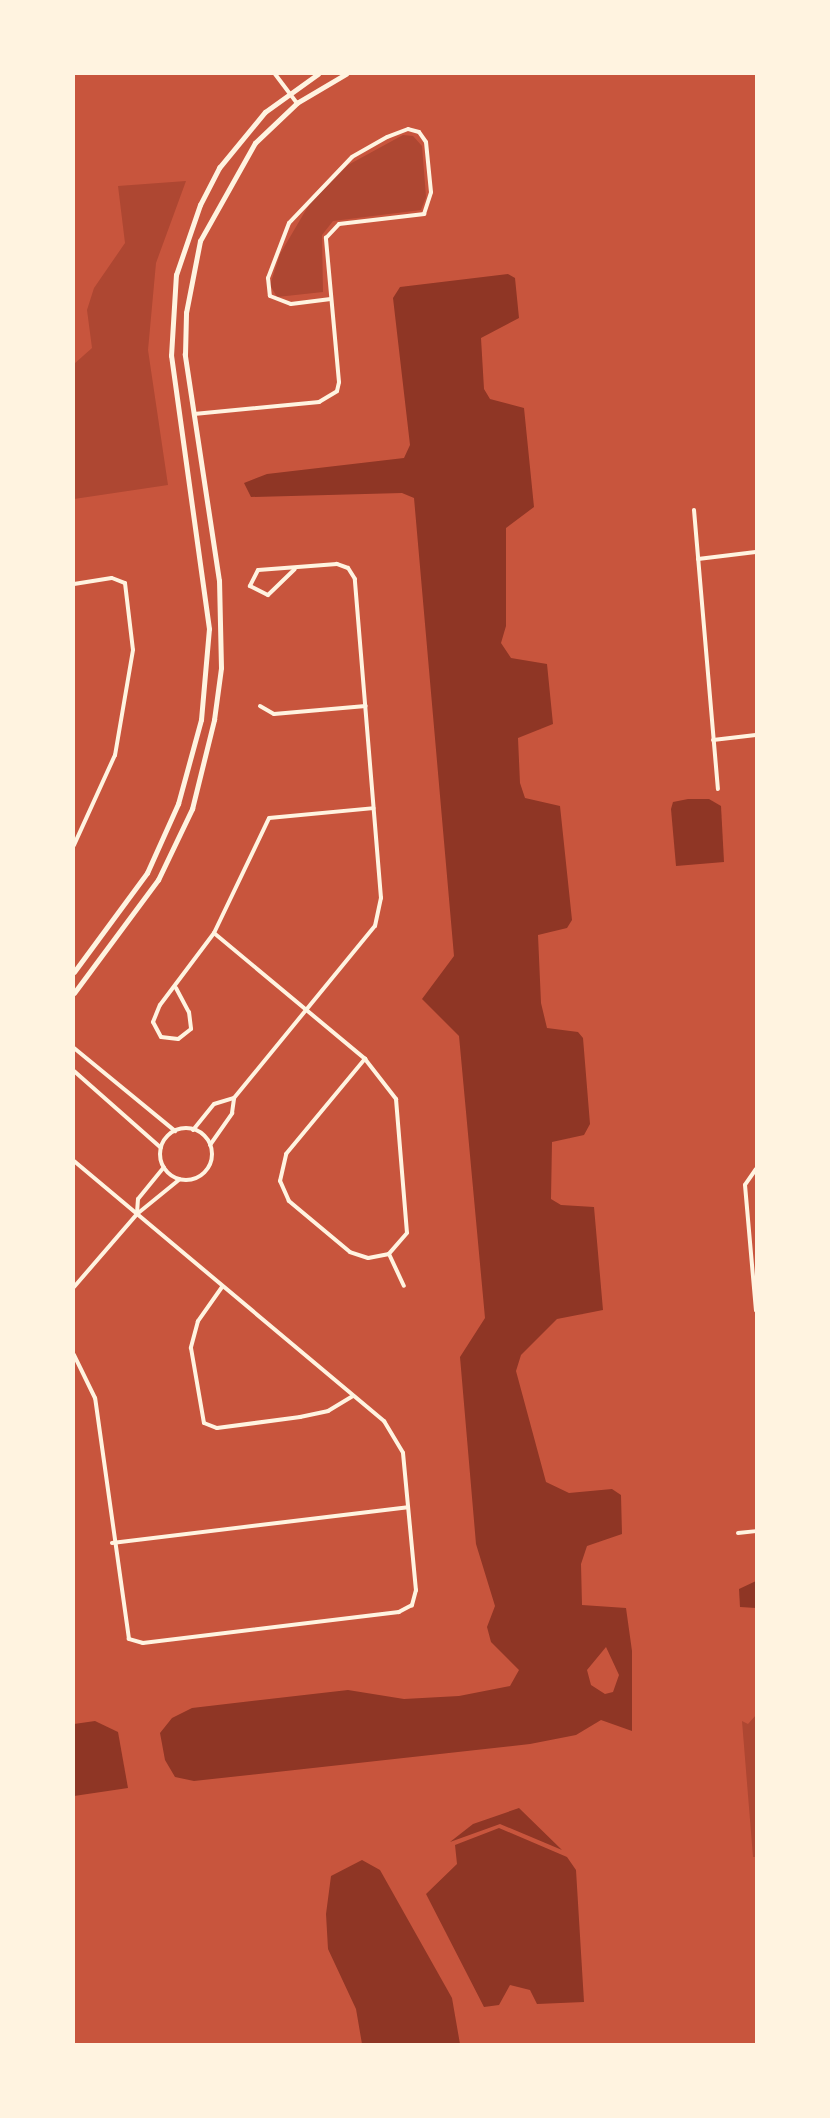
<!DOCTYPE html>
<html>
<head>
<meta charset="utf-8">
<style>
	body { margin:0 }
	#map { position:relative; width:830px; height:2118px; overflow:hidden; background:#c8553d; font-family:"Fira Sans",sans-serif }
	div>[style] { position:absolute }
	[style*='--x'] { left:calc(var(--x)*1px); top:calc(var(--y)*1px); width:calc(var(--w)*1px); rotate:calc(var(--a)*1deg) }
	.green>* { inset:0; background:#ae4732 }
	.water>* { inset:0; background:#8f3625 }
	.minor>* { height:4px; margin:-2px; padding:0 2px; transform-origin:2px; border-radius:2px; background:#fff3e0 }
	.minor>.ring { margin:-2px; padding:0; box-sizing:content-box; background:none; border:4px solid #fff3e0; border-radius:50% }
	.tertiary>* { height:4.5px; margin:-2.25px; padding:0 2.25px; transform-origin:2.25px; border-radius:2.25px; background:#fff3e0 }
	span { translate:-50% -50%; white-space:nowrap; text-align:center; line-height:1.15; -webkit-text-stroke:4.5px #fff3e0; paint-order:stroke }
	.frame { position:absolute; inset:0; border:75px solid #fff3e0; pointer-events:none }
</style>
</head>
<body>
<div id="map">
	<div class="green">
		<i style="clip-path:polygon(403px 135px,413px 136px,422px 146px,426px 197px,421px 210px,333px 221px,322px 235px,323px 292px,277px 297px,270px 285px,280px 254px,310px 203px,348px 165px)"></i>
		<i style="clip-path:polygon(186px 181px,156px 263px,148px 350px,168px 485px,74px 499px,74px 364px,92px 348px,87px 310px,94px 288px,125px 243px,118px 186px)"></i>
		<i style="clip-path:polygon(756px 1715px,756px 1857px,753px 1857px,742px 1721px,748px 1724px)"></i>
	</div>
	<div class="water">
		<i style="clip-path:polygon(evenodd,508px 274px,515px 278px,519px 318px,481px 338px,484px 389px,490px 399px,524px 408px,534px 507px,506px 528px,506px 626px,501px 643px,511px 658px,547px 664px,553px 724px,518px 738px,520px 783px,525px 798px,560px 806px,572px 920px,567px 928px,538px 935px,541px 1003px,547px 1028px,578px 1032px,583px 1038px,590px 1124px,584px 1135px,552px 1142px,551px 1199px,561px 1205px,594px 1207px,603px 1310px,557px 1319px,521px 1355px,516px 1371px,546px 1482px,569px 1493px,612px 1489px,621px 1495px,622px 1534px,587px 1546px,581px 1564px,582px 1605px,626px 1608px,632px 1651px,632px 1731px,601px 1720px,576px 1735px,530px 1744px,194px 1781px,175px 1777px,165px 1760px,160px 1733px,172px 1718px,192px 1708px,348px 1690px,404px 1699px,459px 1696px,510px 1686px,519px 1670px,491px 1642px,487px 1627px,495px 1606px,476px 1544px,460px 1357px,485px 1318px,459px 1036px,422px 999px,454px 956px,414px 498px,402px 493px,251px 497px,244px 483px,267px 474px,404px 458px,410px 445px,393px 298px,400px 287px,508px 274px,606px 1647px,619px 1675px,613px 1692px,605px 1694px,591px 1685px,587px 1670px,606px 1647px)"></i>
		<i style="clip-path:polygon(688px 799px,709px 799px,721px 806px,724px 862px,676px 866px,671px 809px,673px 802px)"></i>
		<i style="clip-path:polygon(756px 1581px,756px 1608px,740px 1607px,739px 1589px)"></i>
		<i style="clip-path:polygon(95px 1721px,118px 1732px,128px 1788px,74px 1796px,74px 1724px)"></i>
		<i style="clip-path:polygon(519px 1808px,562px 1850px,500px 1824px,450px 1842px,473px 1824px)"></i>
		<i style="clip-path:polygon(499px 1828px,567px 1857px,576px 1870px,584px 2002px,537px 2004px,530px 1990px,510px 1985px,499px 2005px,484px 2007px,426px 1894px,457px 1864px,455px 1845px)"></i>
		<i style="clip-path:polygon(362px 1860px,380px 1870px,452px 1998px,460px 2044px,362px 2044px,356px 2009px,328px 1949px,326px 1914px,331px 1876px)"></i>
	</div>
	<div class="minor">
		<i style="--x:275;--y:74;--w:36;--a:53"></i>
		<i style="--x:194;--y:414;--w:126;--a:-5.5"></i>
		<i style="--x:319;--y:402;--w:21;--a:-31"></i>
		<i style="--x:337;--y:391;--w:9;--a:-77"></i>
		<i style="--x:339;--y:382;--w:145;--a:-95.2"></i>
		<i style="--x:326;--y:238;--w:19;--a:-47"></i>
		<i style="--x:339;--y:224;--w:86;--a:-6.7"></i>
		<i style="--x:424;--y:214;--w:23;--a:-72"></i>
		<i style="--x:431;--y:192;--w:50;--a:-95.7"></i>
		<i style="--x:426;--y:142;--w:12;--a:-125"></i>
		<i style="--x:419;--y:132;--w:11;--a:-165"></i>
		<i style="--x:408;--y:129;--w:22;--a:159"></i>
		<i style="--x:387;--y:137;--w:40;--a:150.3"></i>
		<i style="--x:352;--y:157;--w:91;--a:133.7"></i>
		<i style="--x:289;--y:223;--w:59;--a:110.9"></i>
		<i style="--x:268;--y:278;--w:18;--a:84"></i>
		<i style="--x:270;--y:296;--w:22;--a:21"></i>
		<i style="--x:291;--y:304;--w:40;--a:-7.1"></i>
		<i style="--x:694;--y:510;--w:280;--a:85.1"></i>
		<i style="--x:698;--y:559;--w:58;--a:-6.9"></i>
		<i style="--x:74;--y:584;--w:38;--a:-9"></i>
		<i style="--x:112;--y:578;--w:14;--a:21"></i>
		<i style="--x:125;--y:583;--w:67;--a:83.2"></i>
		<i style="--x:133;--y:650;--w:107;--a:99.7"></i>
		<i style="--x:115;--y:755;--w:99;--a:114.5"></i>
		<i style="--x:260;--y:706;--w:16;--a:30"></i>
		<i style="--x:274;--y:714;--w:92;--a:-5"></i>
		<i style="--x:713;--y:740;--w:43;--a:-6.6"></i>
		<i style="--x:214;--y:933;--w:197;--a:39.8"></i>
		<i style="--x:365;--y:1059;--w:51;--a:52.2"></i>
		<i style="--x:396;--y:1099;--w:134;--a:85.3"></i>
		<i style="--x:407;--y:1233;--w:28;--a:131"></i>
		<i style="--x:389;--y:1254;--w:21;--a:169"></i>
		<i style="--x:368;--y:1258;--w:19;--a:-162"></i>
		<i style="--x:350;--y:1252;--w:80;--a:-140.1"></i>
		<i style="--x:289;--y:1201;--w:22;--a:-114"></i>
		<i style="--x:280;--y:1181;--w:28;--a:-77"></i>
		<i style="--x:286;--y:1154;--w:124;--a:-50.3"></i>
		<i style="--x:176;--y:988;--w:27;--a:62"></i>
		<i style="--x:189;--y:1012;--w:17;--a:83"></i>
		<i style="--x:191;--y:1029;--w:16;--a:142"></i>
		<i style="--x:178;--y:1039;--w:17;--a:-173"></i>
		<i style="--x:161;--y:1037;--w:17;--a:-118"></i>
		<i style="--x:153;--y:1022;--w:18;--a:-68"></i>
		<i style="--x:160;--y:1005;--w:90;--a:-53.1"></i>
		<i style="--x:214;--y:933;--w:127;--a:-64.4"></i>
		<i style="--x:269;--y:818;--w:105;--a:-5.4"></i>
		<i style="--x:74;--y:1048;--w:131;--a:39.4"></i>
		<i style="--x:74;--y:1071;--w:116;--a:41.5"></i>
		<i class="ring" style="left:160px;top:1128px;width:48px;height:48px"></i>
		<i style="--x:193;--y:1130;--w:33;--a:-51"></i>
		<i style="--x:214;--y:1104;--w:21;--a:-17"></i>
		<i style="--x:210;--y:1145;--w:39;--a:-55"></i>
		<i style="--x:232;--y:1113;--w:15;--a:-82"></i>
		<i style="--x:234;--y:1098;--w:222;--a:-50.7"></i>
		<i style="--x:375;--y:926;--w:29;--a:-78"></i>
		<i style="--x:381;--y:898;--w:320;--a:-94.7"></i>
		<i style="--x:355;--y:579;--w:13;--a:-122"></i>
		<i style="--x:348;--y:568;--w:12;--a:-160"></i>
		<i style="--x:337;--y:564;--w:79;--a:175.7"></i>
		<i style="--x:258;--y:570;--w:18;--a:117"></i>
		<i style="--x:250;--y:586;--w:20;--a:27"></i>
		<i style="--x:268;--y:595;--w:37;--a:-44"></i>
		<i style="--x:74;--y:1161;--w:405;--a:40"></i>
		<i style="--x:384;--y:1421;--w:37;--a:59"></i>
		<i style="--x:403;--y:1453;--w:138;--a:84.6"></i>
		<i style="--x:416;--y:1590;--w:16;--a:105"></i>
		<i style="--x:412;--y:1605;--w:15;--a:152"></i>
		<i style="--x:399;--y:1612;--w:258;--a:173.1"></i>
		<i style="--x:143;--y:1643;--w:15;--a:-164"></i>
		<i style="--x:129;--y:1639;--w:243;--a:-98"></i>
		<i style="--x:95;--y:1398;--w:48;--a:-116"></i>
		<i style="--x:756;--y:1169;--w:19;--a:125"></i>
		<i style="--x:745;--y:1185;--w:126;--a:85"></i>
		<i style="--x:137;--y:1213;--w:14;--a:-86"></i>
		<i style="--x:138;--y:1199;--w:41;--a:-50.9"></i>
		<i style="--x:389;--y:1254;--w:35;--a:65"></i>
		<i style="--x:74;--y:1287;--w:96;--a:-49.2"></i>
		<i style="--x:137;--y:1214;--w:55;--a:-39.1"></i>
		<i style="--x:222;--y:1287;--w:42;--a:125.2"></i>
		<i style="--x:198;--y:1321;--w:28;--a:105"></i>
		<i style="--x:191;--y:1348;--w:76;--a:80.2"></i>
		<i style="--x:204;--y:1423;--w:14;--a:21"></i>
		<i style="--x:217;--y:1428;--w:84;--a:-7.5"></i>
		<i style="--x:300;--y:1417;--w:29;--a:-12"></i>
		<i style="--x:328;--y:1411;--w:29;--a:-31"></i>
		<i style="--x:738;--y:1533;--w:18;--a:-6"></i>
		<i style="--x:112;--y:1543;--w:298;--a:-6.9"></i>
	</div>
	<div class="tertiary">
		<i style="--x:74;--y:972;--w:123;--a:-53.6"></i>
		<i style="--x:147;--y:873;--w:76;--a:-65.8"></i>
		<i style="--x:178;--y:804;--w:87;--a:-74.7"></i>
		<i style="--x:201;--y:720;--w:91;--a:-85"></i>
		<i style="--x:209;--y:629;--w:276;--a:-97.9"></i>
		<i style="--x:171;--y:356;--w:81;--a:-86.5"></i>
		<i style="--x:176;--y:275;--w:74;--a:-71.1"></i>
		<i style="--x:200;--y:205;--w:42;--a:-62.8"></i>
		<i style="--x:219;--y:168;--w:72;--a:-50.6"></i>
		<i style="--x:265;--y:112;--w:65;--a:-35.6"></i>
		<i style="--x:74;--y:993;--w:141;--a:-53.4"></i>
		<i style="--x:158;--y:880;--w:79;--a:-64.4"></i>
		<i style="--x:192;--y:809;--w:92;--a:-76.1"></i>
		<i style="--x:214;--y:720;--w:52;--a:-82.3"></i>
		<i style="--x:221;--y:668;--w:87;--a:-91.3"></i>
		<i style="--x:219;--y:581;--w:229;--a:-98.6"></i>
		<i style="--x:185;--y:355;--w:42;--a:-88.6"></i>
		<i style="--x:186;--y:313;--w:73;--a:-79"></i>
		<i style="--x:200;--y:241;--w:112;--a:-60.7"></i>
		<i style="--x:255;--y:143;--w:58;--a:-43.6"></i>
		<i style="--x:297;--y:103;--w:57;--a:-30.6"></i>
	</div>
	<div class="frame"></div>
</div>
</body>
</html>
